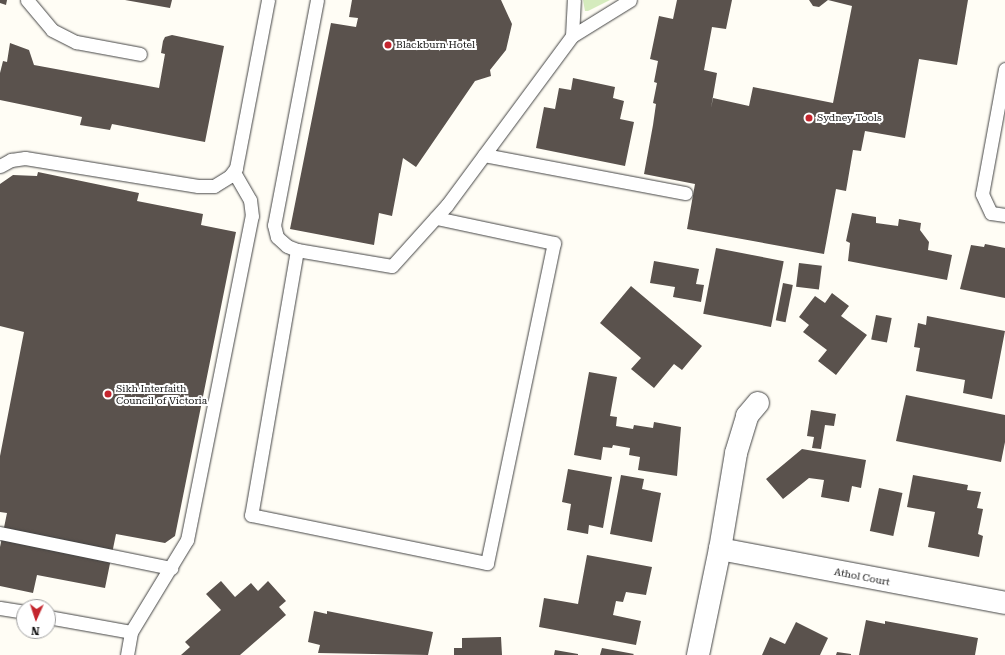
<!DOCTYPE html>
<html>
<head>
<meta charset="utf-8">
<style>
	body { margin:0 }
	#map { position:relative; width:1005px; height:655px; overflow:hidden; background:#fffdf5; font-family:"Roboto Serif",serif }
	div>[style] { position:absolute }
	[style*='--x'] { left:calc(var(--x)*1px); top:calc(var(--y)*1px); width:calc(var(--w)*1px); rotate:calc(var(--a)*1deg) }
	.green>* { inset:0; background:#d5ebbd }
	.building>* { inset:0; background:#5a524d; transform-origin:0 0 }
	.roads { filter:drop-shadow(0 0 1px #444) drop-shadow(0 0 1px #444) }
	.service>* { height:13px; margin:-6.5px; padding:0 6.5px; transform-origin:6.5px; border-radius:6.5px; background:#fff }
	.minor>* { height:22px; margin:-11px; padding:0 11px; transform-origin:11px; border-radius:11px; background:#fff }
	.dots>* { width:11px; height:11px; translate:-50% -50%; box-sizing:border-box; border:2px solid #fff; border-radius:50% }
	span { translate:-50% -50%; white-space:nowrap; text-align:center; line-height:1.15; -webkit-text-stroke:4px #fff; paint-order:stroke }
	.poi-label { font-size:10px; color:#111 }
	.left { translate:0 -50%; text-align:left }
	.street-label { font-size:10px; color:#111 }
	.north { position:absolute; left:16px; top:599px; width:40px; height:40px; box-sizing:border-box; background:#fff; border:1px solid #a0a0a0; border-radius:50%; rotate:183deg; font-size:11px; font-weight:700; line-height:16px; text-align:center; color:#111 }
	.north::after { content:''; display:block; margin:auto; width:14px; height:18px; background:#c4262e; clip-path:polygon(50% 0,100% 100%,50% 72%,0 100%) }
</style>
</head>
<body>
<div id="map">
	<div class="green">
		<i style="clip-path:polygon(583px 0,610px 0,588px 11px,585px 11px)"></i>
	</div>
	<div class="building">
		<i style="clip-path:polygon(0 0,7px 0,6px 5px,0 3px)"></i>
		<i style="clip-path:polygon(125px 0,172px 0,170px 8px)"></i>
		<i style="clip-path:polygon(352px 0,501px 0,512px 24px,506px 50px,490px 70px,491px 76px,475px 81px,416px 167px,403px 158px,392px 216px,379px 213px,374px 245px,290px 229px,331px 23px,356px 27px,358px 18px,349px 17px)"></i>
		<i style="clip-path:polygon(677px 0,732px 0,726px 29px,712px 27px,704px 70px,717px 73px,711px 108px,713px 98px,749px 106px,753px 87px,833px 103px,852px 6px,828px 0,968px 0,957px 65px,919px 59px,905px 138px,865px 131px,861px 151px,853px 150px,846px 191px,836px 189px,824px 254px,687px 229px,695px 184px,644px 174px,653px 125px,656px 104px,653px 103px,657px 83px,654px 82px,658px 61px,650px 59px,659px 16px,673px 19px)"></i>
		<i style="clip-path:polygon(809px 0,828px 0,819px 7px,813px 6px)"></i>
		<i style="clip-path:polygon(172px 35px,224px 46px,205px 142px,112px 124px,110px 130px,80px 125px,82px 117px,0 100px,0 73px,3px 61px,7px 62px,10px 43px,29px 50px,34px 65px,159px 88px,165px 54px,161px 53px,163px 41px,165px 37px)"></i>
		<i style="clip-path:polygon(573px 78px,615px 87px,613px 98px,624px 101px,620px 119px,634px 122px,625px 166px,536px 148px,544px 107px,555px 109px,559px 88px,571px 90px)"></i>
		<i style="clip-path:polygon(38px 172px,139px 193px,137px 201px,203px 214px,201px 225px,236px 232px,175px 536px,165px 543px,116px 534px,105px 588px,37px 575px,33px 593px,0 586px,0 547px,7px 513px,0 512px,0 456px,24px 332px,0 326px,0 184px,13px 175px,37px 176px)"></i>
		<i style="clip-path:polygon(852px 213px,876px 217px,876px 223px,898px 226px,899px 219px,921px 223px,920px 230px,929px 242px,928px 250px,952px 255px,947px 280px,848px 261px,850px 243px,846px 241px)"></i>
		<i style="clip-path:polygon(985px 244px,1005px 248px,1005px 298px,960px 289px,971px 245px,984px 247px)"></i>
		<i style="left:716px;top:248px;width:69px;height:67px;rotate:11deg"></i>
		<i style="clip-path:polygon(654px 261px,699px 269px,696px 284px,704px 285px,701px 302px,673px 297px,675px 287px,650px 283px)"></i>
		<i style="left:799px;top:263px;width:23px;height:24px;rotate:7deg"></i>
		<i style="left:783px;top:283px;width:10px;height:38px;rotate:11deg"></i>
		<i style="clip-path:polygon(631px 286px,702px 346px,682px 370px,674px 364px,654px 388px,631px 369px,641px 358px,600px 323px)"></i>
		<i style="clip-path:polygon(832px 293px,849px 306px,841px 316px,867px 335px,836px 375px,818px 361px,827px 350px,803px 332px,809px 325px,799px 317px,815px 296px,825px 303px)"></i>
		<i style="left:876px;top:315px;width:16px;height:25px;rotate:11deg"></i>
		<i style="clip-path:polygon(927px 316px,1005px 331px,992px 399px,963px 393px,965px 380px,916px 371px,920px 348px,914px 347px,918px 323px,926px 325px)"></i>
		<i style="clip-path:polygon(589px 372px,617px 377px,610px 416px,617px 417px,616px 426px,633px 429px,634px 425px,653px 428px,654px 422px,681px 427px,677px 476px,638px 470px,640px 457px,629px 455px,630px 448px,613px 445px,612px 448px,603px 447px,601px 460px,574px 455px)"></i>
		<i style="clip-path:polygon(906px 395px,1005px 415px,1005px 442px,1001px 462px,896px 441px)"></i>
		<i style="clip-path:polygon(811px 410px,836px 414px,834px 426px,825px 425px,821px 449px,812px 448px,814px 437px,807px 436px)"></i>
		<i style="clip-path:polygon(802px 449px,866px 460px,861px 488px,852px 486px,849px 502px,821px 497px,824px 480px,809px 478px,783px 499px,766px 479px)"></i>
		<i style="clip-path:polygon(568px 469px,612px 477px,603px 528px,589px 525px,588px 534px,567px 530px,571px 504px,562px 502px)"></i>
		<i style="clip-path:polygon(621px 475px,644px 479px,642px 489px,661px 493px,652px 542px,610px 534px)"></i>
		<i style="clip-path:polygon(913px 475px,968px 485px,967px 490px,981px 492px,977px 508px,983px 509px,978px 534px,983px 536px,979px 557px,928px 547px,935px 512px,907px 507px)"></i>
		<i style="left:879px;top:488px;width:24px;height:44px;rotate:12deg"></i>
		<i style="clip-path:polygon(587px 555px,652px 567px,646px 595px,626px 592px,623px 602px,616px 601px,613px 615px,641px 621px,636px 645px,539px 627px,544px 598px,578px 604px)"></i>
		<i style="clip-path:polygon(221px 581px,235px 597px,251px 583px,258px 591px,268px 581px,286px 601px,279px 607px,286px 615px,240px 655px,181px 655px,190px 647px,185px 642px,221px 610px,206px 594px)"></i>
		<i style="clip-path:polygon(314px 611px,327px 614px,327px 611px,433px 632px,428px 655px,318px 653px,320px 645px,308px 642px)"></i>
		<i style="clip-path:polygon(866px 620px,885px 624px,885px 621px,978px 638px,975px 655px,859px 655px)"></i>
		<i style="clip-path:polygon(796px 622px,828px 638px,820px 655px,762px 655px,770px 637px,785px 644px)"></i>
		<i style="clip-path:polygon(501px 637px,502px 655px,454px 655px,454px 648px,462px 648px,462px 638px)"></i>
		<i style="clip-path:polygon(602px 648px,634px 654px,633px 655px,600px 655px)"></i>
		<i style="clip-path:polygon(555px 650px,578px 654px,578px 655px,554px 655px)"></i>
		<i style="clip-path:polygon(837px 652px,851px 654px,851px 655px,836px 655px)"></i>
	</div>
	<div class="roads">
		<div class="service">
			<i style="--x:27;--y:0;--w:39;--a:50"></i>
			<i style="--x:52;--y:30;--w:27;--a:27"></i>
			<i style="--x:76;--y:42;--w:65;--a:10.6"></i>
			<i style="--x:317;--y:0;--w:229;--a:100.8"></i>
			<i style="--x:274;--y:225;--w:12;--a:76"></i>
			<i style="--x:277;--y:237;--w:13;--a:42"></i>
			<i style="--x:287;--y:246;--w:11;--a:22"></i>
			<i style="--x:297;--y:250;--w:96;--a:9.6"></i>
			<i style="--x:392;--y:266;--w:82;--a:-48"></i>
			<i style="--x:447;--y:205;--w:210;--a:-53.5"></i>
			<i style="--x:572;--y:36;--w:68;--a:-31.8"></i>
			<i style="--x:572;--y:36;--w:36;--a:-87"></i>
			<i style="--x:1005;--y:69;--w:127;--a:100.4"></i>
			<i style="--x:982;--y:194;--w:21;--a:65"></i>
			<i style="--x:991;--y:213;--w:14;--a:8"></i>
			<i style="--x:484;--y:155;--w:205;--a:10.7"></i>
			<i style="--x:0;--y:166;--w:13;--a:-29"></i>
			<i style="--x:11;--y:160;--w:14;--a:-8"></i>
			<i style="--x:25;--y:158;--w:175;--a:9.2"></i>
			<i style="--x:198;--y:186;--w:16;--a:0"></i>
			<i style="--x:214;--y:186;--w:19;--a:-32"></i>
			<i style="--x:230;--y:176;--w:10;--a:-53"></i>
			<i style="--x:236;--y:168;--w:171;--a:-79.2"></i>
			<i style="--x:297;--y:250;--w:269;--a:99.8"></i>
			<i style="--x:251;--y:515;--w:241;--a:11.5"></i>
			<i style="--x:487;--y:563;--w:327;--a:-78.2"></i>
			<i style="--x:554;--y:243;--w:121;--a:-168"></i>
			<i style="--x:0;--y:533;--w:175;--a:11.6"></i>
			<i style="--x:0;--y:608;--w:24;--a:9"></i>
			<i style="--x:48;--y:617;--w:84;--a:10.2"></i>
			<i style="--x:131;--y:632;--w:108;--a:-58.7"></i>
			<i style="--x:187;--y:540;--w:330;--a:-78.7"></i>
			<i style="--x:252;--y:216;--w:16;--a:-97"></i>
			<i style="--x:250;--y:200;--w:32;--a:-120"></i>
			<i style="--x:127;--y:655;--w:23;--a:-80"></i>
		</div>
		<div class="minor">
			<i style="--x:720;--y:549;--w:290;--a:10.7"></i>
			<i style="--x:698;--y:655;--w:108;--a:-78.3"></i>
			<i style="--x:720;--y:549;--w:97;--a:-80.5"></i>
			<i style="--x:736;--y:453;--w:39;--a:-73"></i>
			<i style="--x:747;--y:416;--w:17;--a:-50"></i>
		</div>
	</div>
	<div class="dots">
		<i style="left:388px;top:45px;background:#c4262e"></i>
		<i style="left:809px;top:118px;background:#c4262e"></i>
		<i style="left:108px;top:394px;background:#c4262e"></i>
	</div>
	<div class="poi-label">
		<span class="left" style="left:396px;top:45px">Blackburn Hotel</span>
		<span class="left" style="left:817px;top:118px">Sydney Tools</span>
		<span class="left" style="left:116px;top:394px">Sikh Interfaith<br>Council of Victoria</span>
	</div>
	<div class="street-label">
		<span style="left:862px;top:577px;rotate:11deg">Athol Court</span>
	</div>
	<div class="north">N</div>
</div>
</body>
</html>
